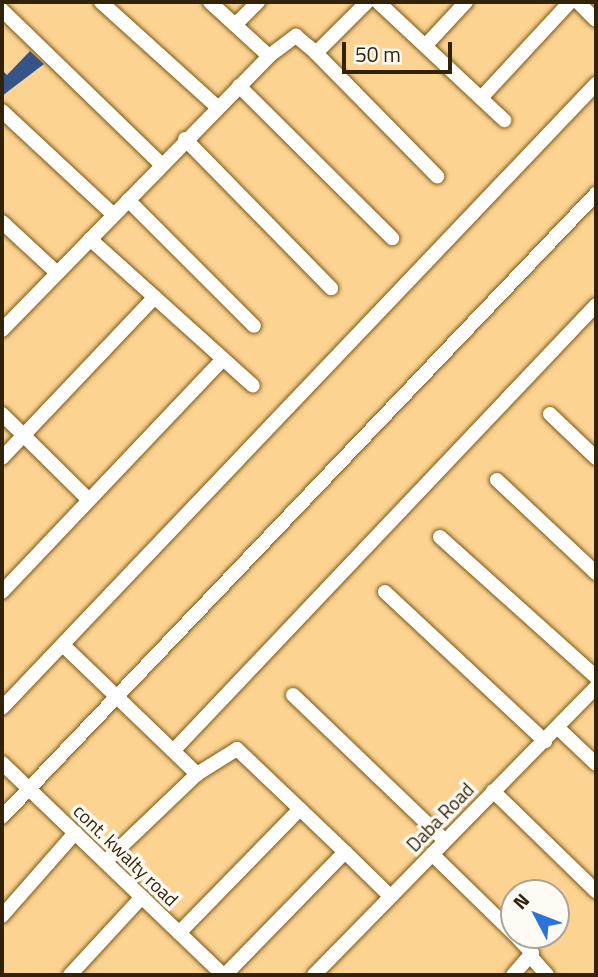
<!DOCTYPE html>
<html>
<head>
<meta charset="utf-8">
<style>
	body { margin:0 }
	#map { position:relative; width:598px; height:977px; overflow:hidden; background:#fcd391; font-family:"Titillium Web",sans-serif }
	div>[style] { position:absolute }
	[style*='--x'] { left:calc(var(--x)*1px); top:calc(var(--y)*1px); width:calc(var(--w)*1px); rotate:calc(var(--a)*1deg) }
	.building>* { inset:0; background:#335589 }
	.roads { filter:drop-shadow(0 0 2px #7b570f) drop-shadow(0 0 2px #7b570f) }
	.street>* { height:14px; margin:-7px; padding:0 7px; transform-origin:7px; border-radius:7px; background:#fff }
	span { translate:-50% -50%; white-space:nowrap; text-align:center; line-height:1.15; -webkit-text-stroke:7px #fefaf4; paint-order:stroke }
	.street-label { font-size:19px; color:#322207 }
	.frame { position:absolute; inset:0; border:4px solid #322207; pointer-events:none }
	.north { position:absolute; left:500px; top:879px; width:70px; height:70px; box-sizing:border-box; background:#fefaf4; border:2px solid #aca495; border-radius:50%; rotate:312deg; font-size:19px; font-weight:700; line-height:28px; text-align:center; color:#322207 }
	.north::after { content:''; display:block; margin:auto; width:24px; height:32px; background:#2b74e0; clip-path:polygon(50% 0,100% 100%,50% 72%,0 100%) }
	.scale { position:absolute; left:342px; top:42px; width:110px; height:32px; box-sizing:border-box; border:4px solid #322207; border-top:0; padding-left:9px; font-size:21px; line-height:24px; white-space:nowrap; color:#322207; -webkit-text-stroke:5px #fefaf4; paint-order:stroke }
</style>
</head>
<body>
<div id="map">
	<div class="building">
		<i style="clip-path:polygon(30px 51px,44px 64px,2px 96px,2px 70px,7px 75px)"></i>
	</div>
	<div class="roads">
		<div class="street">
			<i style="--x:101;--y:2;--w:155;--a:42.1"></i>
			<i style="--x:210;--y:2;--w:80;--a:42.5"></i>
			<i style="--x:378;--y:2;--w:173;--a:43.1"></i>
			<i style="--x:578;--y:2;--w:25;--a:45"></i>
			<i style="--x:2;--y:10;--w:220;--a:44.1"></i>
			<i style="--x:235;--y:25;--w:33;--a:-45"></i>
			<i style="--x:426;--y:45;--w:59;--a:-47.1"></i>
			<i style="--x:316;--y:53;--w:173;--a:45.5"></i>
			<i style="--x:239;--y:86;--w:216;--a:44.8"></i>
			<i style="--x:481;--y:98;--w:131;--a:-47.2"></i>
			<i style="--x:2;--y:111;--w:151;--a:42.9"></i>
			<i style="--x:185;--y:139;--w:209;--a:45.6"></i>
			<i style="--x:128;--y:200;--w:178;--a:45"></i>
			<i style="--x:2;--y:222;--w:75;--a:42.8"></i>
			<i style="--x:90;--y:239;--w:219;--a:42"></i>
			<i style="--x:2;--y:330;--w:383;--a:-45.7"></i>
			<i style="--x:269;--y:56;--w:34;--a:-37"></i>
			<i style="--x:296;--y:36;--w:26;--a:40"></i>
			<i style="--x:316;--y:53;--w:72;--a:-45"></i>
			<i style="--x:2;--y:414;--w:122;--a:44.7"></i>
			<i style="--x:550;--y:414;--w:64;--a:43.7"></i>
			<i style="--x:2;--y:458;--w:222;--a:-46.5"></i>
			<i style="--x:497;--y:480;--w:136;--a:43.2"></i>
			<i style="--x:440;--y:537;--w:210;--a:41.9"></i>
			<i style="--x:2;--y:592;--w:321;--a:-46.5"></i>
			<i style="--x:385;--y:592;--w:219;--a:43"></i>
			<i style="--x:64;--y:646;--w:185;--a:43.9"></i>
			<i style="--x:293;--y:695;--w:209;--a:43.8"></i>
			<i style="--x:2;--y:708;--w:862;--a:-46.41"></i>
			<i style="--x:558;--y:728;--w:52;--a:43.5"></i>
			<i style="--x:174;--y:750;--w:613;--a:-46.52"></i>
			<i style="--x:2;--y:763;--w:306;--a:43.8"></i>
			<i style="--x:493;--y:791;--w:144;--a:44.2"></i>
			<i style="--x:2;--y:817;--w:861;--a:-46.37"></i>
			<i style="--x:432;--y:854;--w:115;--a:44.3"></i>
			<i style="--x:105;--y:862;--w:127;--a:-43.7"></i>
			<i style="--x:197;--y:774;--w:47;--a:-32"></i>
			<i style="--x:237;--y:749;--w:87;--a:43.6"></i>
			<i style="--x:2;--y:916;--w:111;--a:-48.7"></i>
			<i style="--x:179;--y:933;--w:173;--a:-45.7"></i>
			<i style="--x:300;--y:809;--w:62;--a:43.7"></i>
			<i style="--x:531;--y:957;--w:24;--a:48"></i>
			<i style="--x:70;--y:975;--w:106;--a:-47.3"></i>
			<i style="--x:225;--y:975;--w:172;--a:-45.7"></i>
			<i style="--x:345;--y:852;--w:63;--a:44.4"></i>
			<i style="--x:314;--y:975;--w:403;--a:-45.6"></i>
			<i style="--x:513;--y:975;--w:29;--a:-49"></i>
			<i style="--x:532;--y:953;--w:25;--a:-133"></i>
		</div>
	</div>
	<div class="street-label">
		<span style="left:440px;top:817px;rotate:-46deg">Daba Road</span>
		<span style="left:126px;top:855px;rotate:44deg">cont. kwalty road</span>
	</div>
	<div class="frame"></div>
	<div class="north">N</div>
	<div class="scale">50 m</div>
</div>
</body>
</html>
